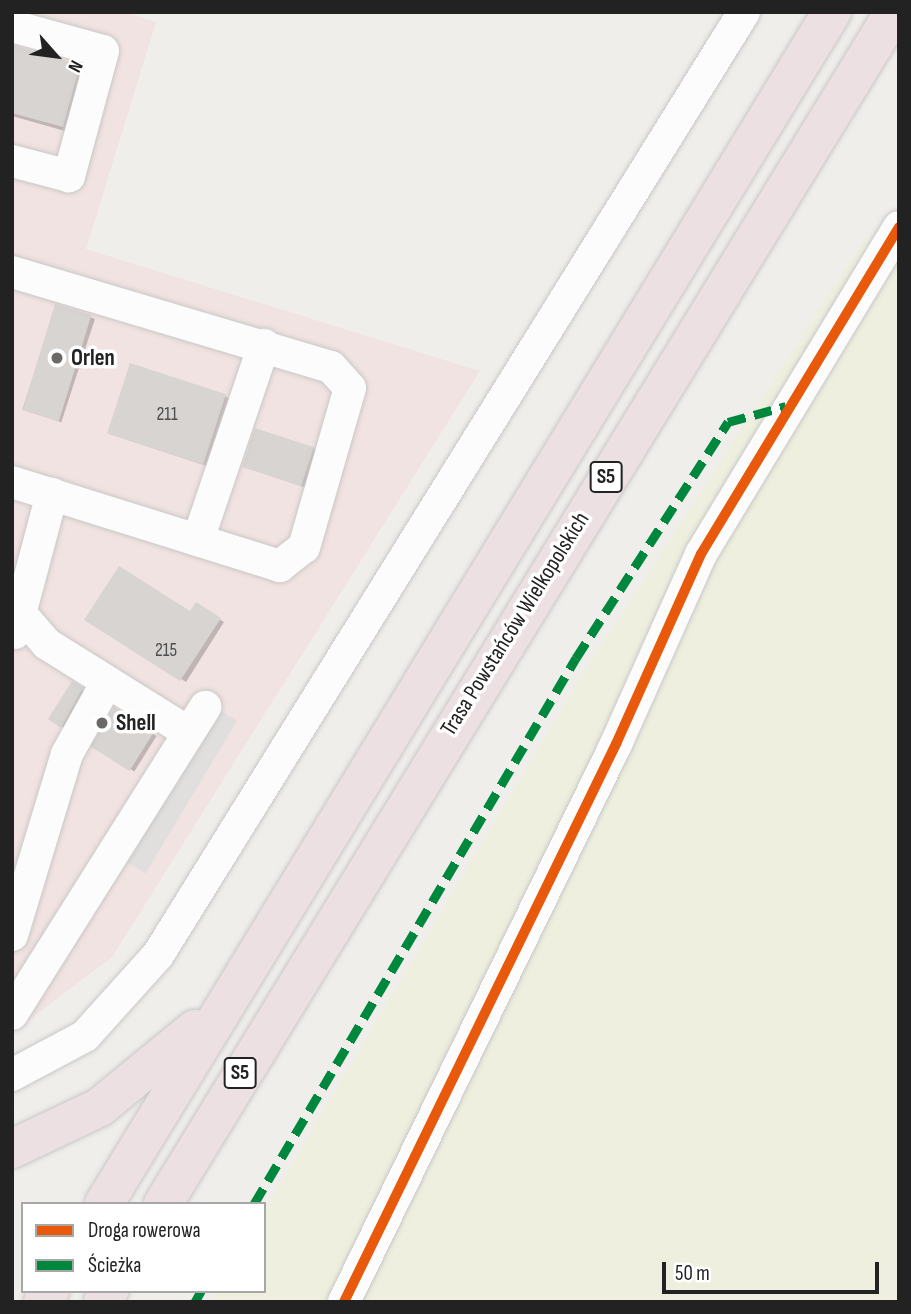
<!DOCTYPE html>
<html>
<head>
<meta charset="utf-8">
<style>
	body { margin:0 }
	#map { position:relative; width:911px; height:1314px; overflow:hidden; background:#f0eeeb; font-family:"Sofia Sans Condensed",sans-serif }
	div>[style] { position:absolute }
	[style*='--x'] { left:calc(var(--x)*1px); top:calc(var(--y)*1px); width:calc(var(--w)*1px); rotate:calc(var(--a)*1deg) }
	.commercial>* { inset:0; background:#f1e3e1 }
	.farmland>* { inset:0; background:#efefdf }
	.parking>* { inset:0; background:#e0dfde; transform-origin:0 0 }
	.shadow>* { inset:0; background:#0003; transform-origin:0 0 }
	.building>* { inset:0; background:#d7d4d2; transform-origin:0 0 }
	.roads { filter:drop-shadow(0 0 2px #c9c8c7) drop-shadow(0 0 2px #c9c8c7) }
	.minor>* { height:32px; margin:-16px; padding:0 16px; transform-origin:16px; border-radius:16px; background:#fdfcfc }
	.highway>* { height:38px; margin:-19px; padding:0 19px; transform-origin:19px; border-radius:19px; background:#ece0e2 }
	.quiet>* { height:9px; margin-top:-4.5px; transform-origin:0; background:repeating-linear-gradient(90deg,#00873e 0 18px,transparent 0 27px) }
	.cycleway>* { height:10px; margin:-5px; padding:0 5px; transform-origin:5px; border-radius:5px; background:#e8590c }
	.dots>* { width:19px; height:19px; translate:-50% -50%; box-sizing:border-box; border:4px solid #fff; border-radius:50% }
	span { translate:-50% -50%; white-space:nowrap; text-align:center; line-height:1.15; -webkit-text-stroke:7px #fff; paint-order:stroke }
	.number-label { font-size:19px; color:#4f4e4e }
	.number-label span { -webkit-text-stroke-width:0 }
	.shield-label span { padding:2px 5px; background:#fff; border:2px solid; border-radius:5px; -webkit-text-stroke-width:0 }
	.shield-label { font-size:21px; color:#222; font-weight:700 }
	.poi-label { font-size:23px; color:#222; font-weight:700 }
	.left { translate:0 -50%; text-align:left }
	.street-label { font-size:23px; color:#222 }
	.frame { position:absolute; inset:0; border:14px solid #222; pointer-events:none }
	.legend { position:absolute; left:21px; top:1202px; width:245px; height:91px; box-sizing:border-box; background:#fff; border:2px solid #a7a7a7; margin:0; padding:9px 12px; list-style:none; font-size:21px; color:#222 }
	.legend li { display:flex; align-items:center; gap:14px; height:35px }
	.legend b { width:35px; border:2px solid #a7a7a7 }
	.north { position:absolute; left:21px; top:21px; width:70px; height:70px; -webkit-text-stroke:5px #fff; paint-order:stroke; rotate:118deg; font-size:19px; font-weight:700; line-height:28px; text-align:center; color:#222 }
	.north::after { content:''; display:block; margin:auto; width:24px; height:32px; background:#222; clip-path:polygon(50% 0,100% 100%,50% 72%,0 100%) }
	.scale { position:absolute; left:662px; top:1262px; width:217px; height:32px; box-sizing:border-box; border:4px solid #222; border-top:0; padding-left:9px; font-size:21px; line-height:24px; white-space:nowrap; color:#222; -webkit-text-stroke:5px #fff; paint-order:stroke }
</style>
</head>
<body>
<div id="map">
	<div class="commercial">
		<i style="clip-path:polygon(12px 12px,125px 12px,156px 22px,86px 249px,480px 371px,112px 957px,12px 1033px)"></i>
	</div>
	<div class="farmland">
		<i style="clip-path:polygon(865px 238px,899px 249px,899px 1302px,209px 1302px,216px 1291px,264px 1291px,264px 1211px,576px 685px)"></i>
	</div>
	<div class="parking">
		<i style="left:219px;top:710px;width:21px;height:178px;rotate:31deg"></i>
	</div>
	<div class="shadow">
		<i style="clip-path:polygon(12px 46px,95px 76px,79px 135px,12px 116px)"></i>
		<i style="left:56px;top:306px;width:41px;height:109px;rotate:18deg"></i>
		<i style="clip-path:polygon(225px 396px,230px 399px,207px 466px,110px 434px)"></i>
		<i style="clip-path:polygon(313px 448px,318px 451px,307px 488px,244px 467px)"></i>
		<i style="clip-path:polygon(196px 605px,224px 622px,186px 682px,86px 620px,191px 613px)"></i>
		<i style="left:72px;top:683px;width:17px;height:42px;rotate:33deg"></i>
		<i style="left:115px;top:710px;width:49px;height:42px;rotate:32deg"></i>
	</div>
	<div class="building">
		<i style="clip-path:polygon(12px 45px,80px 65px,63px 127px,12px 113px)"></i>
		<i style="left:55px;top:304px;width:38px;height:111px;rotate:17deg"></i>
		<i style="left:130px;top:363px;width:101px;height:74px;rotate:18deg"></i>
		<i style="left:255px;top:428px;width:62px;height:41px;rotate:18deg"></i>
		<i style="clip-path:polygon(119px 566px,190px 611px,196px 602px,221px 618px,180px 681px,84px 620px)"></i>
		<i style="clip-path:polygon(72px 681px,83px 688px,61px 728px,48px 719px)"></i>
		<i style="left:114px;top:707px;width:47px;height:46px;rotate:32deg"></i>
	</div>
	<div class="roads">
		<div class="minor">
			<i style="--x:12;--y:26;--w:94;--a:15.4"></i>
			<i style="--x:103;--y:51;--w:130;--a:105.2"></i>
			<i style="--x:69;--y:176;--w:59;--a:-165.3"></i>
			<i style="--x:12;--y:272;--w:333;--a:16.6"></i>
			<i style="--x:331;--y:367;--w:28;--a:48"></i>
			<i style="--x:350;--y:388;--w:166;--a:106.1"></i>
			<i style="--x:304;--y:547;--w:31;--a:142"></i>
			<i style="--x:280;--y:566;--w:281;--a:-162.6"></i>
			<i style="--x:198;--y:540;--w:206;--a:-71.3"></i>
			<i style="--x:20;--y:613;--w:41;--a:48.9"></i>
			<i style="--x:47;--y:644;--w:166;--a:32"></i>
			<i style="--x:15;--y:633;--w:144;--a:-75.1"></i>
			<i style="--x:12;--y:935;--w:189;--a:-73.1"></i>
			<i style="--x:67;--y:754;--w:82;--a:-60.9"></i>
			<i style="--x:12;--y:1014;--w:363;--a:-57.8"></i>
			<i style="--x:12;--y:1075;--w:83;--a:-28.1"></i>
			<i style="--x:85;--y:1036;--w:109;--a:-48"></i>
			<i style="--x:158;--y:955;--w:1110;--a:-58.14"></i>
			<i style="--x:344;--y:1302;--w:621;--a:-64.01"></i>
			<i style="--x:616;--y:744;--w:208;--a:-65.9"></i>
			<i style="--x:701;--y:554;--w:382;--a:-58.8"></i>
		</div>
		<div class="highway">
			<i style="--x:12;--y:1149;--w:98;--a:-25.5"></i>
			<i style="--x:100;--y:1107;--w:123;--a:-39.4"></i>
			<i style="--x:104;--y:1204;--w:1397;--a:-58.59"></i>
			<i style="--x:163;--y:1204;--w:1398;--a:-58.48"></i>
			<i style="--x:43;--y:1302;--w:13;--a:-58"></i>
			<i style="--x:103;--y:1302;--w:13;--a:-61"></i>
		</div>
	</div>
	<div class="quiet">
		<i style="--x:254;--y:1204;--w:634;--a:-59.47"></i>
		<i style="--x:576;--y:658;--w:281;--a:-57.2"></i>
		<i style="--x:728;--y:422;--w:60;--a:-15.4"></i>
		<i style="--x:195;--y:1302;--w:13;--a:-61"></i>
	</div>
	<div class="cycleway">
		<i style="--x:344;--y:1302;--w:621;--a:-64.01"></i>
		<i style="--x:616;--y:744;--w:208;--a:-65.9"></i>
		<i style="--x:701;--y:554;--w:382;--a:-58.8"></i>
	</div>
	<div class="dots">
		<i style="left:57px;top:358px;background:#6a6968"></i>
		<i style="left:102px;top:723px;background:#6a6968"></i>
	</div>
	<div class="number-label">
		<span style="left:167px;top:415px">211</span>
		<span style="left:166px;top:651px">215</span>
	</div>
	<div class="shield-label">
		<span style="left:606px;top:477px">S5</span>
		<span style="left:240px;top:1073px">S5</span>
	</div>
	<div class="poi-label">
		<span class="left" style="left:71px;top:358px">Orlen</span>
		<span class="left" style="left:116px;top:723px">Shell</span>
	</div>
	<div class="street-label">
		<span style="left:515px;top:624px;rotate:-58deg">Trasa Powstańców Wielkopolskich</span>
	</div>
	<div class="frame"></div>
	<ul class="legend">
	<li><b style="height:9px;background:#e8590c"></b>Droga rowerowa</li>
	<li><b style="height:9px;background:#00873e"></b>Ścieżka</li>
	</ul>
	<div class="north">N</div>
	<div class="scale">50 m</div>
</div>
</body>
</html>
